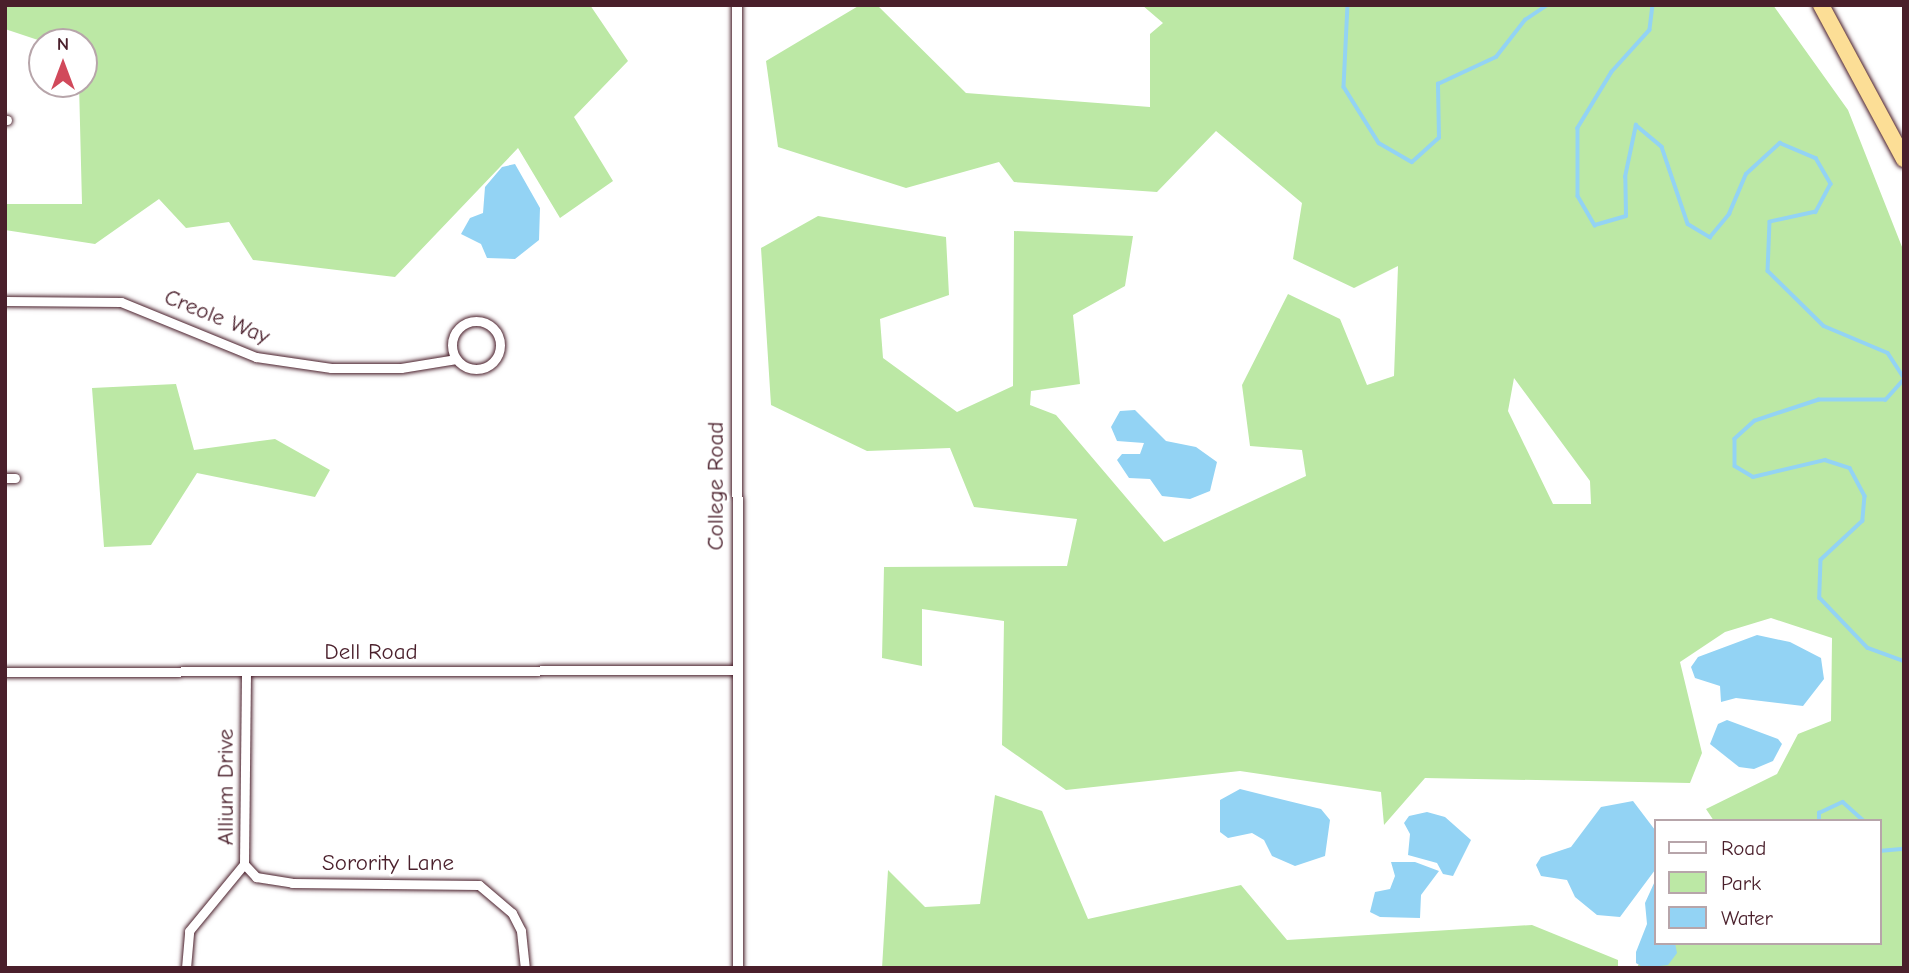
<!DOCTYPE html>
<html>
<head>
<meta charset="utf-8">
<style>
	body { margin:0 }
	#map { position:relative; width:1909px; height:973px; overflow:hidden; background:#fff; font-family:"Comic Neue",sans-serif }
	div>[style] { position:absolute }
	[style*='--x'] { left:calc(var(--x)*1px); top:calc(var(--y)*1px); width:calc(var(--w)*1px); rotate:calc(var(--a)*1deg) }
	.green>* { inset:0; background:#bce8a5 }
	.water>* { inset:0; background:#93d3f4 }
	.stream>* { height:3.5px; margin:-1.75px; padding:0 1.75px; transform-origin:1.75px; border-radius:1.75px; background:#93d3f4 }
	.roads { filter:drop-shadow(0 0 2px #4a1f2b) drop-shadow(0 0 2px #4a1f2b) }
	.minor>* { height:9px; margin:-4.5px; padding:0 4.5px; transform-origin:4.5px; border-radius:4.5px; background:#fff }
	.minor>.ring { margin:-4.5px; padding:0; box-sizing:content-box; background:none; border:9px solid #fff; border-radius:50% }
	.tertiary>* { height:10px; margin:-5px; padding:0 5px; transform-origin:5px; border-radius:5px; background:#fff }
	.motorway>* { height:16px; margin:-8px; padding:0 8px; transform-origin:8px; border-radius:8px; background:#fcde96 }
	span { translate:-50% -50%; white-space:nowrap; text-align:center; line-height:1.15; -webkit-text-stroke:5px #fff; paint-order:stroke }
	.street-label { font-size:23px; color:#4a1f2b }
	.frame { position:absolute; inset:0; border:7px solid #4a1f2b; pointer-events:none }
	.legend { position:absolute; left:1654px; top:819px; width:228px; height:126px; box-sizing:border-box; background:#fff; border:2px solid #b7a5aa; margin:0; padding:9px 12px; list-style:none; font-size:21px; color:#4a1f2b }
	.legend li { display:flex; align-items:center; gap:14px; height:35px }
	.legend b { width:35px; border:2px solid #b7a5aa }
	.north { position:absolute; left:28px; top:28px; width:70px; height:70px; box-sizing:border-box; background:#fff; border:2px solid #b7a5aa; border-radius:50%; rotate:0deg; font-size:19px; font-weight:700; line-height:28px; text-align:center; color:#4a1f2b }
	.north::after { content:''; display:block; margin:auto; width:24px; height:32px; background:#d1495b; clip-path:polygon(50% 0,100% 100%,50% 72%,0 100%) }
</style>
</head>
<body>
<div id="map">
	<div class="green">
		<i style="clip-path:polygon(5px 5px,590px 5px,628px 61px,574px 117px,613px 181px,560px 218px,518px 148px,395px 277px,253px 260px,229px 222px,186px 228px,159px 199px,95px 244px,5px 230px,5px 204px,82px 204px,79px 84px,84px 84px,84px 42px,44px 42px,5px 29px)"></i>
		<i style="clip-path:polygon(evenodd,860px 5px,877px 5px,966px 93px,1150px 107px,1150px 34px,1163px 23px,1142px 5px,1773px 5px,1848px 110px,1904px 252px,1904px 968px,1636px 968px,1656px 943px,1879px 943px,1879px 821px,1714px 821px,1706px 809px,1777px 774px,1798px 734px,1831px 721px,1832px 638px,1771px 618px,1725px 632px,1680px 662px,1702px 753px,1690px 783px,1425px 778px,1384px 825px,1381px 792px,1240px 771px,1066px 790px,1002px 745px,1004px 621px,922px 609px,922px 666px,882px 658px,884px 567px,1067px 566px,1077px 519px,974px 507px,950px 448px,867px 451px,771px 405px,761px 248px,818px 216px,946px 237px,949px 295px,880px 319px,883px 358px,957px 412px,1013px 386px,1014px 231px,1133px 236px,1125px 286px,1073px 315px,1080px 384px,1031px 391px,1030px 405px,1056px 415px,1164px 542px,1306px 476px,1302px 450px,1250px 446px,1242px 385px,1288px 294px,1340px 319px,1367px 385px,1394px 376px,1398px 266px,1354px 288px,1293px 259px,1302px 203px,1216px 131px,1157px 192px,1014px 182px,999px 162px,906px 188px,778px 147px,766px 61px,860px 5px,1514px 378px,1590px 481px,1591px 504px,1553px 504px,1508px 411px,1514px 378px)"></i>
		<i style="clip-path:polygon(176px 384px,194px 450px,275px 439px,330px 470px,315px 497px,197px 473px,151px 545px,104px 547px,92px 388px)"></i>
		<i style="clip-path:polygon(995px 795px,1042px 811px,1088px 919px,1241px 885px,1287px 940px,1532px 925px,1618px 960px,1618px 968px,882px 968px,888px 870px,925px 907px,980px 904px)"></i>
	</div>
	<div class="water">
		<i style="clip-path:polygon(515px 164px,540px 208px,539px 240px,515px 259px,487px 258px,481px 244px,461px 234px,470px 218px,483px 213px,485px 187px,502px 167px)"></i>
		<i style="clip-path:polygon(1135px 410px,1166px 441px,1196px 447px,1217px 462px,1210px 491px,1190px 499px,1162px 496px,1150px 479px,1129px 478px,1117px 460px,1122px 454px,1140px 454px,1144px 443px,1117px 441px,1111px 427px,1120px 411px)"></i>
		<i style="clip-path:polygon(1757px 635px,1790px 642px,1821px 658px,1824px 679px,1803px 706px,1736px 698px,1721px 702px,1720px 686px,1695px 678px,1691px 667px,1698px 657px)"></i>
		<i style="clip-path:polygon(1727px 720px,1778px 739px,1782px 744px,1773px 761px,1754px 769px,1739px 767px,1710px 744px,1718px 724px)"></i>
		<i style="clip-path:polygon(1240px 789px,1321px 809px,1330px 820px,1325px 856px,1295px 866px,1272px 856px,1264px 840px,1252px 833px,1228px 838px,1220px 832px,1220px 800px)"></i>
		<i style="clip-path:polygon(1633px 801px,1655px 830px,1655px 870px,1620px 917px,1597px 915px,1575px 897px,1567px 880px,1541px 876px,1536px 865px,1541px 857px,1571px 847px,1601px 807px)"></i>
		<i style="clip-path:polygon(1427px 812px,1445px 817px,1471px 840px,1453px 876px,1443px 874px,1437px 863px,1408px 855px,1410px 834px,1404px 823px,1409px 816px)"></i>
		<i style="clip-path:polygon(1391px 862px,1415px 862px,1439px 871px,1421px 895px,1420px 918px,1380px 917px,1370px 912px,1375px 892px,1390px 889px,1395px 876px)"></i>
		<i style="clip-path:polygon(1655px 881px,1655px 943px,1675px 943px,1677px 953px,1668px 965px,1644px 968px,1636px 963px,1636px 952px,1647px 924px,1645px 903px)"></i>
	</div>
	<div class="stream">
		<i style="--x:1348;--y:5;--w:82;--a:92.8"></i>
		<i style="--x:1344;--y:87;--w:66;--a:58"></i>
		<i style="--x:1379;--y:143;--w:38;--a:30"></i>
		<i style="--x:1412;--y:162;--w:36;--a:-42"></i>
		<i style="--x:1439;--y:138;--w:54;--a:-91.1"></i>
		<i style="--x:1438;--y:84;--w:64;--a:-25"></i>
		<i style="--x:1496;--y:57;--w:47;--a:-51.9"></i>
		<i style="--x:1525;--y:20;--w:27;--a:-34"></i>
		<i style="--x:1653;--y:5;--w:25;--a:97"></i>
		<i style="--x:1650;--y:30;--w:57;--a:132.1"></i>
		<i style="--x:1612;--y:72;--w:66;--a:121.3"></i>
		<i style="--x:1578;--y:128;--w:68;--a:90"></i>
		<i style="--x:1578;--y:196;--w:34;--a:60"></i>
		<i style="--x:1595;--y:225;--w:32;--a:-16"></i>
		<i style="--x:1626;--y:216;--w:39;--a:-91"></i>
		<i style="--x:1625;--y:177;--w:53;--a:-78.1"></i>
		<i style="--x:1636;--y:125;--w:34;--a:40"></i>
		<i style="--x:1662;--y:147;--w:81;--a:71.3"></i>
		<i style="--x:1688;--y:224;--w:26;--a:31"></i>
		<i style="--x:1710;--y:237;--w:30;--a:-50"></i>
		<i style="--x:1729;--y:214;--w:43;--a:-67"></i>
		<i style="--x:1746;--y:174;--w:46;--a:-42.4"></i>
		<i style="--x:1780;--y:143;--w:39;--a:23"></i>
		<i style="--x:1816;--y:158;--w:30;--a:60"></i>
		<i style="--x:1831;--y:184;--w:32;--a:118"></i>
		<i style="--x:1816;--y:212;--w:47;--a:167.7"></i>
		<i style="--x:1770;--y:222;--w:49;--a:92.3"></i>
		<i style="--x:1768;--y:271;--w:78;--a:44.5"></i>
		<i style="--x:1824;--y:326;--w:69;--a:22.9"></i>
		<i style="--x:1888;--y:353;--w:30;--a:57"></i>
		<i style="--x:1904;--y:380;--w:27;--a:132"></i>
		<i style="--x:1886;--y:400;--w:67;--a:180"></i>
		<i style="--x:1819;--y:400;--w:67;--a:161.8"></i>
		<i style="--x:1755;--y:421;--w:27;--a:138"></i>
		<i style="--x:1735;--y:439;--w:27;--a:90"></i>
		<i style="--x:1735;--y:466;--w:21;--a:31"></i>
		<i style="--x:1753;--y:477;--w:74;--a:-13.3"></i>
		<i style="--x:1825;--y:460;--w:26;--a:18"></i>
		<i style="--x:1850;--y:468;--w:32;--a:62"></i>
		<i style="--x:1865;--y:496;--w:25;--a:95"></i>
		<i style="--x:1863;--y:521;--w:57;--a:137.1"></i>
		<i style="--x:1821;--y:560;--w:38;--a:92"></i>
		<i style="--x:1820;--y:598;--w:69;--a:46.2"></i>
		<i style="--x:1868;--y:648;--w:38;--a:20"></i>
		<i style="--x:1819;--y:821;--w:8;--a:-90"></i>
		<i style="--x:1819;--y:813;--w:26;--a:-25"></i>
		<i style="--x:1843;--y:802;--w:28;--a:42"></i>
		<i style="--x:1879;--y:851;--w:25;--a:-5"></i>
		<i style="--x:1781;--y:943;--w:29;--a:0"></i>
	</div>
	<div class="roads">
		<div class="minor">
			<i style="--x:5;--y:120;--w:2;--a:0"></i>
			<i style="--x:5;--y:301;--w:116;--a:0.5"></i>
			<i style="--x:121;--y:302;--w:146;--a:22.2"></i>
			<i style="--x:256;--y:357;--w:76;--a:8.3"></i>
			<i style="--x:331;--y:368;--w:70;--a:0"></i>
			<i style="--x:401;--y:368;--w:56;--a:-9.3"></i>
			<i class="ring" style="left:452px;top:321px;width:39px;height:39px"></i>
			<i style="--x:5;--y:478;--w:10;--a:0"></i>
			<i style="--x:5;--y:672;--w:732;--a:-0.16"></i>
			<i style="--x:244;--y:864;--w:18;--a:47"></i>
			<i style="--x:256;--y:877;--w:36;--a:9"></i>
			<i style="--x:292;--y:883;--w:187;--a:0.6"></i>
			<i style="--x:479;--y:885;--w:43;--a:40.3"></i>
			<i style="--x:512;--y:913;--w:20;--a:63"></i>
			<i style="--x:521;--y:931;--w:37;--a:84"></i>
			<i style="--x:186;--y:968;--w:37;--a:-85"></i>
			<i style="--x:189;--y:931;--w:87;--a:-50.6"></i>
			<i style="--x:244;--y:864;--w:193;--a:-89.4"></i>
		</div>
		<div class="tertiary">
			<i style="--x:737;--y:5;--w:963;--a:89.94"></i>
		</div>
		<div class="motorway">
			<i style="--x:1821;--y:5;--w:175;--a:61.7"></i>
		</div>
	</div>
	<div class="street-label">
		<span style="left:217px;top:317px;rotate:22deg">Creole Way</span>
		<span style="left:716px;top:486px;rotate:-90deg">College Road</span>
		<span style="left:371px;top:652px">Dell Road</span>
		<span style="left:226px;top:787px;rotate:-90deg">Allium Drive</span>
		<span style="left:388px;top:863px">Sorority Lane</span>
	</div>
	<div class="frame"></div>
	<ul class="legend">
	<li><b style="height:9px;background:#fff"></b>Road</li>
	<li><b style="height:19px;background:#bce8a5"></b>Park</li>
	<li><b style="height:19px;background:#93d3f4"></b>Water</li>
	</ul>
	<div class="north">N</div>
</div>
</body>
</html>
